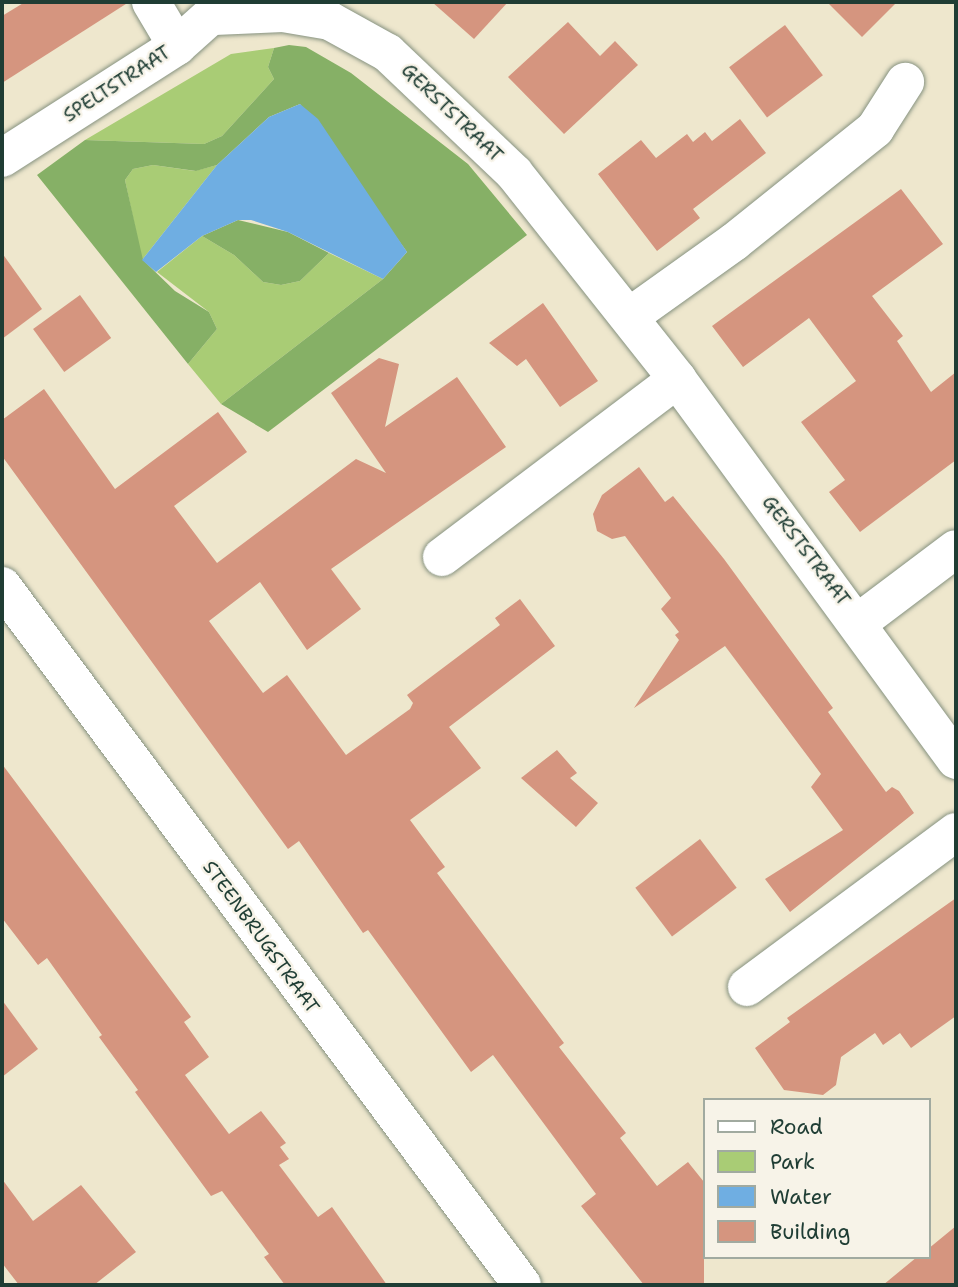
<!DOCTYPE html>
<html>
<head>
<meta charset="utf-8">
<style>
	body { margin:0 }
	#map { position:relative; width:958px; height:1287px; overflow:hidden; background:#eee7cd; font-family:"Shantell Sans",sans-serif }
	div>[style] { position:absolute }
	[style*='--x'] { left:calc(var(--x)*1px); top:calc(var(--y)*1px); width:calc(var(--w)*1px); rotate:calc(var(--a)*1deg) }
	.green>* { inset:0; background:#a9cc75 }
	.forest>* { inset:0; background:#86b066 }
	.water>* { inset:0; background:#6faee2 }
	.building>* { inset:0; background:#d5957f; transform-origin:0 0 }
	.roads { filter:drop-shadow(0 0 2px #869280) drop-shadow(0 0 2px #869280) }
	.minor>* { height:38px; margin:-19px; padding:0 19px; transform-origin:19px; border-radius:19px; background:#fff }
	span { translate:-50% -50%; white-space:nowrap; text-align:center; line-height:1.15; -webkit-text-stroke:5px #f7f3e8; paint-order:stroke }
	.street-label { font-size:19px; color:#1f3d34 }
	.frame { position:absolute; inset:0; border:4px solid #1f3d34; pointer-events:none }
	.legend { position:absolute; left:703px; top:1098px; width:228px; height:161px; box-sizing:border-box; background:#f7f3e8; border:2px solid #a1aaa0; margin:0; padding:9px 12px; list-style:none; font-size:21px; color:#1f3d34 }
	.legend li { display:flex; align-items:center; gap:14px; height:35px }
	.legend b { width:35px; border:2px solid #a1aaa0 }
</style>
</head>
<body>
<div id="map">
	<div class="green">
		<i style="clip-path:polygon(274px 48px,268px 67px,274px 79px,222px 136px,204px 144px,85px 140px,231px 54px)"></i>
		<i style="clip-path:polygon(153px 165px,195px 171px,217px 165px,142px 260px,125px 180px,133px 169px)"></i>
		<i style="clip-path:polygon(202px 236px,234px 255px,263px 282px,281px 285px,300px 281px,329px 253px,383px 279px,221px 404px,188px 364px,217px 329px,209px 312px,157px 272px)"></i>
	</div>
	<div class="forest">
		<i style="clip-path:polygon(289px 45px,306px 47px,351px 73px,468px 164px,527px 235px,268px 432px,221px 404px,383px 279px,407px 252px,300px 104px,269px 117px,217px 165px,196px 171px,153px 165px,133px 169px,125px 180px,143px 260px,175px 291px,209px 312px,217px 329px,188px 364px,37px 175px,85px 140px,204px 144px,222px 136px,274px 79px,268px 67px,274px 48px)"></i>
		<i style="clip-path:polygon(238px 220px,288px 232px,329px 253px,300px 281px,281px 285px,263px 282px,234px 255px,202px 236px)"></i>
	</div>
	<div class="water">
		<i style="clip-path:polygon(300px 104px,318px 119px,407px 252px,383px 279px,288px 232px,251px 220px,238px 220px,202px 236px,156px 272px,142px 260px,217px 165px,269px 117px)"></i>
	</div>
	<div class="building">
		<i style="clip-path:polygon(25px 2px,129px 2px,2px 83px,2px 16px)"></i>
		<i style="clip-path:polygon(432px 2px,508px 2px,474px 39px)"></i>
		<i style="clip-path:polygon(827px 2px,897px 2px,862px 37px)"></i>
		<i style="clip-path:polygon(568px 22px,600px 56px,615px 41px,638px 65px,564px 134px,508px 77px)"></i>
		<i style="left:785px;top:25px;width:63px;height:70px;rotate:53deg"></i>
		<i style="clip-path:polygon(740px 119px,766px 153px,693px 209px,700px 218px,657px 251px,598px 174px,641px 140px,656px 158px,687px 134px,693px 142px,705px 132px,712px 141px)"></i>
		<i style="clip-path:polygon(901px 189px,943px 244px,872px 296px,903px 336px,897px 341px,931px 392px,956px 372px,956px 460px,860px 532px,829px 492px,845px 480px,801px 422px,856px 381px,809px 318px,743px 367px,712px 326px)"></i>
		<i style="clip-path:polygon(2px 253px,42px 309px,2px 339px)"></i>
		<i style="left:80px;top:295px;width:53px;height:58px;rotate:54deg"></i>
		<i style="clip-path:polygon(543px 303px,598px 381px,560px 407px,526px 359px,517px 366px,489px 343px)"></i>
		<i style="clip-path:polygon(379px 358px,399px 364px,385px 427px,457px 377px,506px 447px,331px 569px,361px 609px,307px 650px,260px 582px,209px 621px,263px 693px,287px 675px,346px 755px,410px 709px,413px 703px,407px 695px,500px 625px,495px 618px,520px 599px,555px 646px,449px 727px,481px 768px,410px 820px,445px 867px,437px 873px,564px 1043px,559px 1047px,626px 1133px,620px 1138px,657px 1186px,688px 1162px,704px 1182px,704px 1285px,644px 1285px,581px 1206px,596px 1194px,493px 1055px,471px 1072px,368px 930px,363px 933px,299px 841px,288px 849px,2px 456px,2px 420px,44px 389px,115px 489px,218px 412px,247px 452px,174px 506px,217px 563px,356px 459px,386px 473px,331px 393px)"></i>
		<i style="clip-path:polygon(639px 467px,665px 502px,673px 496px,724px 559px,833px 708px,828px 712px,886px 792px,892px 787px,899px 791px,914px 813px,790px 912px,765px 879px,843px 830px,811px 787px,821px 774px,725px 646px,634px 708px,679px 640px,675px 635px,679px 632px,661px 609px,671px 598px,625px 536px,612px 539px,597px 531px,593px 514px,602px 495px)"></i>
		<i style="clip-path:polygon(557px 750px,577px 773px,570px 778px,598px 803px,576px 827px,521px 778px)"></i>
		<i style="clip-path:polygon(2px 764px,191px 1017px,184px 1022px,209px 1057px,185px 1075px,229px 1134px,261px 1111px,286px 1143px,280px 1147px,289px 1159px,279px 1165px,318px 1217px,332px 1207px,387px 1285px,285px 1285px,264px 1257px,269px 1254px,222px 1191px,211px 1196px,135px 1092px,138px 1090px,99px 1037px,102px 1035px,47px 958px,38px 965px,2px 918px)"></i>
		<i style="left:700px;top:839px;width:61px;height:81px;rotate:53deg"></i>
		<i style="clip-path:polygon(956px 898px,956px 1016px,911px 1048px,900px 1033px,883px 1045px,875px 1033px,841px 1057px,836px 1085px,823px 1095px,784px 1090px,755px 1048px,790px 1022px,787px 1018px)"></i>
		<i style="clip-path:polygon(2px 1000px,38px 1049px,2px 1077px)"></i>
		<i style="clip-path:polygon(2px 1179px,33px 1221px,81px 1185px,136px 1252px,94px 1285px,19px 1285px,2px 1263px)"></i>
		<i style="clip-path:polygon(956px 1226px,956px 1285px,883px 1285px,917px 1257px,928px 1257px,928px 1249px)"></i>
	</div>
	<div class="roads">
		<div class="minor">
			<i style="--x:151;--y:2;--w:51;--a:59.4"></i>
			<i style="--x:214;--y:16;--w:69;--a:-2.5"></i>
			<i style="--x:283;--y:13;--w:48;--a:9.7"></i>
			<i style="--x:330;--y:21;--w:66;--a:28.9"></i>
			<i style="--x:388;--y:53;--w:174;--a:43.6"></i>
			<i style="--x:514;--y:173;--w:263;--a:51.6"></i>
			<i style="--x:677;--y:379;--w:472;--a:53.8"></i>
			<i style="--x:2;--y:158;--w:208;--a:-32.6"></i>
			<i style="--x:177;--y:46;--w:66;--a:-41.9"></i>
			<i style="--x:629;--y:317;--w:129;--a:-35.5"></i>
			<i style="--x:734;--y:242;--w:181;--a:-38.7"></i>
			<i style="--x:875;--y:129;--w:56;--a:-57.4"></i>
			<i style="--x:442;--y:557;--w:295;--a:-37.1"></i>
			<i style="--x:2;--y:586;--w:871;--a:53.35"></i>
			<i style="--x:859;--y:622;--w:121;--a:-37"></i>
			<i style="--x:747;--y:987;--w:260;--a:-36.6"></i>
		</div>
	</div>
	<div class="street-label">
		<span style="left:117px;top:84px;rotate:-33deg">SPELTSTRAAT</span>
		<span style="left:452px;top:113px;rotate:44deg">GERSTSTRAAT</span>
		<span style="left:806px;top:551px;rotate:53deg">GERSTSTRAAT</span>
		<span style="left:261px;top:937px;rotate:54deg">STEENBRUGSTRAAT</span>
	</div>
	<div class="frame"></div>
	<ul class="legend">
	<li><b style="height:9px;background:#fff"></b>Road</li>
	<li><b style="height:19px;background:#a9cc75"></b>Park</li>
	<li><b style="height:19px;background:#6faee2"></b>Water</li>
	<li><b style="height:19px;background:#d5957f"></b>Building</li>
	</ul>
</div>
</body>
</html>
